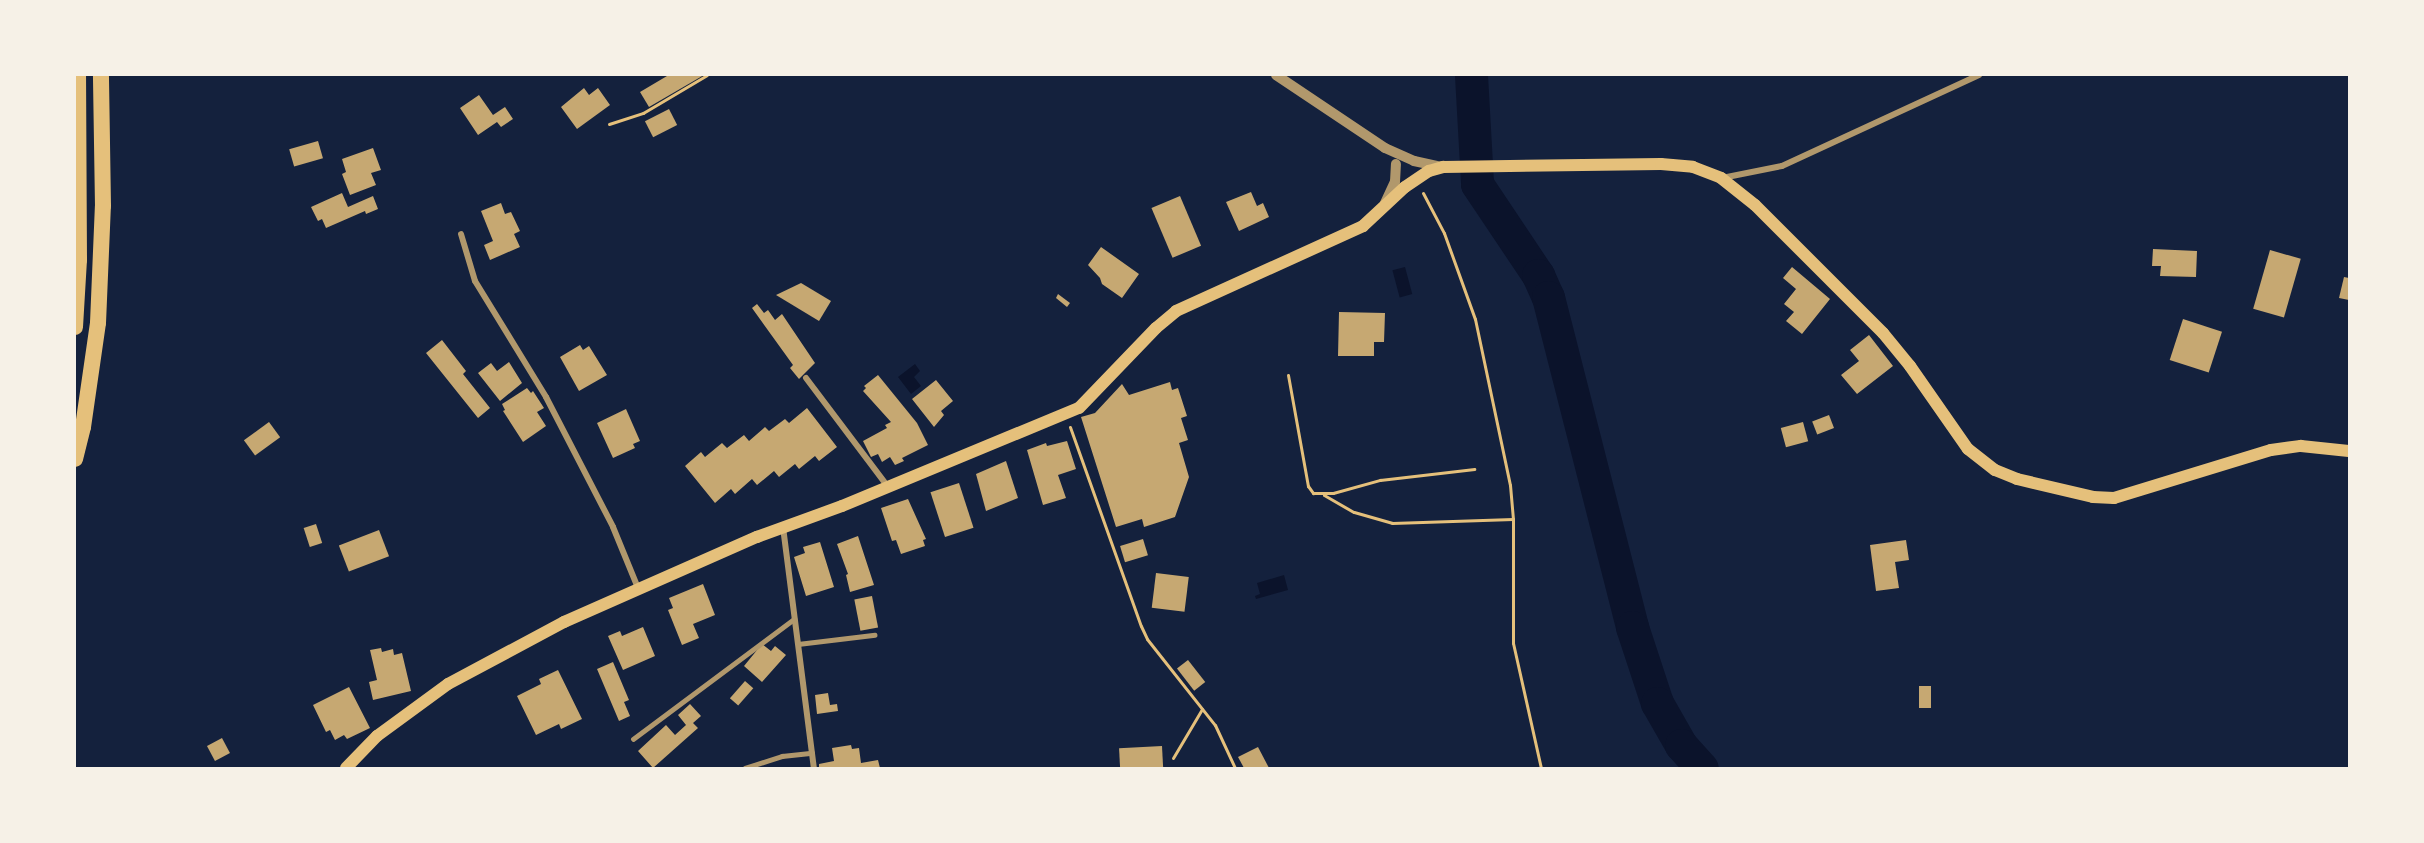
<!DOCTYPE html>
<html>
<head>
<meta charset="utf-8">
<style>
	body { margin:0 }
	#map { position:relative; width:2424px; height:843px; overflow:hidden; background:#14213d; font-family:"Titillium Web",sans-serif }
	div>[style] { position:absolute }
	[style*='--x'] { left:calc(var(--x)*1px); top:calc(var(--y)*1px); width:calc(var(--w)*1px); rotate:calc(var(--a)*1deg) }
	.water>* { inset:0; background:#0b132b; transform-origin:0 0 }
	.river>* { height:33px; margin:-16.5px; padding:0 16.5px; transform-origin:16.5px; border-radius:16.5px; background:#0b132b }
	.building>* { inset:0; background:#c6a872; transform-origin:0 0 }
	.path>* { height:3px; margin:-1.5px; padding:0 1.5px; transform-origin:1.5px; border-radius:1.5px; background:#e5c07b }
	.service>* { height:4.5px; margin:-2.25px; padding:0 2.25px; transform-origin:2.25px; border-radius:2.25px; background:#b1986c }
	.minor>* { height:6px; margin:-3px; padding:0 3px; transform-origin:3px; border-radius:3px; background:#b1986c }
	.tertiary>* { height:10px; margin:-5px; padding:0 5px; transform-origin:5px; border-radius:5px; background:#b1986c }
	.secondary>* { height:12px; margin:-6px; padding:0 6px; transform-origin:6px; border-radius:6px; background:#e5c07b }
	.trunk>* { height:16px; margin:-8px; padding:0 8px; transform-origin:8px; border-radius:8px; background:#e5c07b }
	span { translate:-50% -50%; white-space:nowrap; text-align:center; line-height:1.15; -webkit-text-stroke:4.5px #f6f1e7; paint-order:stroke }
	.frame { position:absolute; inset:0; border:76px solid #f6f1e7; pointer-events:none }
</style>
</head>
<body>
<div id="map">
	<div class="water">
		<i style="left:1405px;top:267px;width:28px;height:13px;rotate:75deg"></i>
		<i style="clip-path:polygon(915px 364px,920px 371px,914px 377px,921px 386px,911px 394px,898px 377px)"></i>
		<i style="clip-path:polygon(1284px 575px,1288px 590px,1256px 599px,1255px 596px,1260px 594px,1257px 583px)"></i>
	</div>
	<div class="river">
		<i style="--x:1471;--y:75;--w:109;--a:86.8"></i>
		<i style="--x:1477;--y:184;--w:110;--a:56.2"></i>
		<i style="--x:1538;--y:275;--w:24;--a:66"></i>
		<i style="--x:1548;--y:297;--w:341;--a:75.7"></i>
		<i style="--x:1632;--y:627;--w:80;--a:71.8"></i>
		<i style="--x:1657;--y:703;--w:48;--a:60.3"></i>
		<i style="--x:1681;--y:745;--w:31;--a:48"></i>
	</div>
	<div class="building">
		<i style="clip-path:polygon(704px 75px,649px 107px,640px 92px,667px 76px)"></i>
		<i style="clip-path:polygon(584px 88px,589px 95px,598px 88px,610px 105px,577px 129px,561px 107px)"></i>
		<i style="clip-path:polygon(479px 95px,493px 115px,505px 107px,513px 119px,501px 127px,497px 122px,478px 135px,460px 108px)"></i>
		<i style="left:669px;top:109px;width:18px;height:27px;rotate:63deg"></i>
		<i style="left:318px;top:141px;width:18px;height:30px;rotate:74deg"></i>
		<i style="clip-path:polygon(373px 148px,381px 170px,371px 173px,376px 185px,350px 195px,342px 174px,346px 172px,342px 159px)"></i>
		<i style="clip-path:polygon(1251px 192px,1257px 206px,1263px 203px,1269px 217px,1239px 231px,1226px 202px)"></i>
		<i style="clip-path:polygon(342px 193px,348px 207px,373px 196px,378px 209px,366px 214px,365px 211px,326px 228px,322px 219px,318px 221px,311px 207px)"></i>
		<i style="left:1180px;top:196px;width:54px;height:31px;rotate:67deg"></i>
		<i style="clip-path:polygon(501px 203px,505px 214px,511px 212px,520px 231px,514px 234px,520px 247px,490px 260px,484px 245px,493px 241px,481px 211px)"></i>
		<i style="clip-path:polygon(1101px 247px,1139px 274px,1122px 298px,1102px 284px,1100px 278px,1088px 265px)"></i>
		<i style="clip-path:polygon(2153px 249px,2197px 251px,2196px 277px,2160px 276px,2161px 266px,2152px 266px)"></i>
		<i style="left:2270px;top:250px;width:32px;height:61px;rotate:16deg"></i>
		<i style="clip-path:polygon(1792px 267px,1830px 299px,1802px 334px,1786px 321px,1794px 312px,1784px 304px,1796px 289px,1783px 278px)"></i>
		<i style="clip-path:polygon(2344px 277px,2349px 278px,2349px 300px,2339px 298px)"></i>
		<i style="clip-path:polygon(801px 283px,831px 301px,819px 321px,776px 295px)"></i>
		<i style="clip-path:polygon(1058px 294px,1070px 303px,1067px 307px,1056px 298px)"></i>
		<i style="clip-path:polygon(757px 304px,764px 313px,768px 310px,775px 320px,782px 314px,815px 363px,799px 379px,790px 368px,793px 365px,752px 308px)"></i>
		<i style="clip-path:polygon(1339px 312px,1385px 313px,1384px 342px,1374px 342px,1374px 356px,1338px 356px)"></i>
		<i style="left:2183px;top:319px;width:41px;height:43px;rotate:18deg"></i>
		<i style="clip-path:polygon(1869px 335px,1893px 366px,1857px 394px,1841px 375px,1859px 361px,1850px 350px)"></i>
		<i style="clip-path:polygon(442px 340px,466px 371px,463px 374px,490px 408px,478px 418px,426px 353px)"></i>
		<i style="clip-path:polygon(580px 345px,583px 350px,589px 346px,607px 375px,579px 391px,560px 357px)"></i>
		<i style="clip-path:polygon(509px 362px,522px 383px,500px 401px,478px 373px,491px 363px,497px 371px)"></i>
		<i style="clip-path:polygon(878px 375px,917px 423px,928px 445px,902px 458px,904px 461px,895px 465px,890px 457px,882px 462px,878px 454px,871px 457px,863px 441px,887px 428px,885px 425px,891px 422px,863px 391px,866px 388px,864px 386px)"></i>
		<i style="clip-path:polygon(936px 380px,953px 401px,941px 411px,944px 415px,934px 427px,912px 399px)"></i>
		<i style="clip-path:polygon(1170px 382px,1172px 390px,1178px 388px,1187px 416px,1181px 418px,1188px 440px,1179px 443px,1189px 477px,1175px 517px,1144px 527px,1142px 519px,1116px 527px,1081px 417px,1095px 413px,1122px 384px,1129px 395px)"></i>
		<i style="clip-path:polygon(527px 388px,531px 393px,533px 391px,544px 408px,537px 412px,546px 426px,523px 442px,503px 411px,505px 410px,502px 404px)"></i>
		<i style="clip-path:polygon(807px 408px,837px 447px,819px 461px,815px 456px,799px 469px,795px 464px,779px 477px,774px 471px,757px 485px,752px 479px,735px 494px,731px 489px,715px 503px,685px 466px,701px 452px,705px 457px,722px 443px,727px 448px,744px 435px,749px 441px,765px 427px,769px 431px,785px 419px,789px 423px)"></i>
		<i style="clip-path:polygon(626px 409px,640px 441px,633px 444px,635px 448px,613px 458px,597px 423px)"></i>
		<i style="left:1829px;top:415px;width:14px;height:18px;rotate:69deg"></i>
		<i style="left:269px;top:422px;width:19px;height:31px;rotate:54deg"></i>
		<i style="left:1803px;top:422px;width:20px;height:23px;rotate:75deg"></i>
		<i style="clip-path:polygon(1067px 441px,1076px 469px,1058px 475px,1066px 498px,1043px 505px,1027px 450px,1046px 443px,1047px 446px)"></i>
		<i style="clip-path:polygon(1006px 461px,1018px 498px,986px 511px,976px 474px)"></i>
		<i style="left:959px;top:483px;width:47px;height:30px;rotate:72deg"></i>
		<i style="clip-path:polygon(908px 499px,926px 539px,923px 540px,925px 546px,901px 554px,896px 540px,892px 541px,881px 508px)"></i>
		<i style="left:316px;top:524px;width:20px;height:13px;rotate:72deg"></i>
		<i style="left:379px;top:530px;width:28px;height:43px;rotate:69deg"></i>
		<i style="clip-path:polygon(858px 536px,874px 585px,850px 592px,846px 575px,848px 574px,837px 544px)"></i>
		<i style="left:1143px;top:539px;width:17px;height:24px;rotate:73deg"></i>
		<i style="clip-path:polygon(1906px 540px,1909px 560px,1895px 562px,1899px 588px,1876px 591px,1870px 545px)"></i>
		<i style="clip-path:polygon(820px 542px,834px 587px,806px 596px,794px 557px,805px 553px,803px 547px)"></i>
		<i style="left:1156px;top:573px;width:33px;height:35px;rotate:7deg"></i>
		<i style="clip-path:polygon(703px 584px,715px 615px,693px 624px,699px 638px,682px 645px,668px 610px,673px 608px,669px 598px)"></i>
		<i style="left:872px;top:596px;width:32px;height:18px;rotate:79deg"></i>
		<i style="clip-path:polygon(643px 627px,655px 656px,623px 670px,608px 636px,620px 631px,622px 636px)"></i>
		<i style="clip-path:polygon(762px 644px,771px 651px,775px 646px,786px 655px,762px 682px,744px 666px)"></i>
		<i style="clip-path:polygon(381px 648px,382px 652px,393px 649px,394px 655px,402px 653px,411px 691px,373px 700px,369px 682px,377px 680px,370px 650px)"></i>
		<i style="left:1188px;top:660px;width:28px;height:14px;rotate:52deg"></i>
		<i style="clip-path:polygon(613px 662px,629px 700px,624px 702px,630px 716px,619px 721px,597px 669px)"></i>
		<i style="clip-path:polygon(558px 670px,582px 719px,561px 729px,559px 724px,536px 735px,517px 696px,541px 684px,539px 679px)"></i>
		<i style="left:745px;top:681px;width:11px;height:23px;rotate:41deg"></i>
		<i style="left:1919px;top:686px;width:12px;height:22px"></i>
		<i style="clip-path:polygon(349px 687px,370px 728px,347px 739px,344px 735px,335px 740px,330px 730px,326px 732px,313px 705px)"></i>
		<i style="clip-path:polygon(828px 693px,830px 705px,837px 704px,838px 711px,817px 714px,815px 695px)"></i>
		<i style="clip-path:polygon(690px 704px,701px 716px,693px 723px,698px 728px,653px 768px,638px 751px,666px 725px,675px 735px,686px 725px,678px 715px)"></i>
		<i style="left:222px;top:738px;width:17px;height:17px;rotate:62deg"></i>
		<i style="clip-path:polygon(851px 745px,852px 749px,859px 748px,861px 763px,878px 760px,880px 768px,819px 768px,819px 764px,834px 761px,832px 748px)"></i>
		<i style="left:1162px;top:746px;width:22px;height:43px;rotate:87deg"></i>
		<i style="clip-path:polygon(1258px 747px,1269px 768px,1244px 768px,1238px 757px)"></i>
	</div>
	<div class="path">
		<i style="--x:609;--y:124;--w:36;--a:-18"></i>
		<i style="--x:643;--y:113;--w:74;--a:-30.7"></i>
		<i style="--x:1423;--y:193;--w:45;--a:62.3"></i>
		<i style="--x:1444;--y:233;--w:91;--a:70.2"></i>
		<i style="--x:1475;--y:319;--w:170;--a:78.1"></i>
		<i style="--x:1510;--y:485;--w:34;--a:85"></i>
		<i style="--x:1513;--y:519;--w:124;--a:90"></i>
		<i style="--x:1513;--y:643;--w:128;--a:77.4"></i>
		<i style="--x:1288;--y:375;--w:113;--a:79.8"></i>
		<i style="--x:1308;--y:486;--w:9;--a:54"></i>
		<i style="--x:1313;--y:493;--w:20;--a:0"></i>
		<i style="--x:1333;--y:493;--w:49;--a:-15.5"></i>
		<i style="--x:1380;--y:480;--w:95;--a:-6.7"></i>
		<i style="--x:1070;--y:427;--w:211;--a:70.4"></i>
		<i style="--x:1141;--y:626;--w:14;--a:65"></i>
		<i style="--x:1147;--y:639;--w:110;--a:51.7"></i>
		<i style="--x:1215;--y:725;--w:47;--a:65.1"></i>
		<i style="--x:1324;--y:495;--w:34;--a:30"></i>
		<i style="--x:1354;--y:512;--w:40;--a:16"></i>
		<i style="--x:1392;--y:523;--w:121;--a:-1.9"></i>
		<i style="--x:1173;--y:758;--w:57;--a:-59.4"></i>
	</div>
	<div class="service">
		<i style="--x:798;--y:644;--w:77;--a:-6.8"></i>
		<i style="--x:633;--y:739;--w:201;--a:-36.7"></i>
		<i style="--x:745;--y:768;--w:39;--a:-18"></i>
		<i style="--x:782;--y:756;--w:30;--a:-6"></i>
	</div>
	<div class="minor">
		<i style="--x:1722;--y:178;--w:61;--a:-11.3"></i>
		<i style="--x:1782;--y:166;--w:217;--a:-24.8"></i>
		<i style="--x:461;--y:234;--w:49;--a:73.4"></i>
		<i style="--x:475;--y:281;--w:136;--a:58.5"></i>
		<i style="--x:546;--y:397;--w:146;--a:62.7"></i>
		<i style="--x:613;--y:527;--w:66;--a:67.7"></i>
		<i style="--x:806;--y:378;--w:136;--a:53"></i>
		<i style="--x:783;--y:527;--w:243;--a:82.7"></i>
	</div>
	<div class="tertiary">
		<i style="--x:1276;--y:75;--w:131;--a:33.8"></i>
		<i style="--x:1385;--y:148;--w:32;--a:24"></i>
		<i style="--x:1414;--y:161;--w:29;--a:12"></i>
		<i style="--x:1385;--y:203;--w:23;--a:-65"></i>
		<i style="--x:1395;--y:182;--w:18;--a:-87"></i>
	</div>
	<div class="secondary">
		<i style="--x:346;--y:768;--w:45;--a:-45.9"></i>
		<i style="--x:377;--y:736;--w:88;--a:-36.2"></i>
		<i style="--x:448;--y:684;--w:132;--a:-28.1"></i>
		<i style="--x:564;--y:622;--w:211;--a:-23.8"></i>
		<i style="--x:757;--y:537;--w:90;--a:-20"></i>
		<i style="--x:842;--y:506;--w:256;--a:-22.5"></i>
		<i style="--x:1079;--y:408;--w:111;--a:-46.1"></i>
		<i style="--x:1156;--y:328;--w:26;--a:-40"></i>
		<i style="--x:1176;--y:311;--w:205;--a:-24.4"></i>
		<i style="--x:1363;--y:226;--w:57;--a:-42.9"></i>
		<i style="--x:1405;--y:187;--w:29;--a:-34"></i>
		<i style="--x:1429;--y:171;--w:15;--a:-16"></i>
		<i style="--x:1443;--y:167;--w:218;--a:-0.8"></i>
		<i style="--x:1661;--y:164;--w:32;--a:5"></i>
		<i style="--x:1693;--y:167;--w:30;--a:21"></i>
		<i style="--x:1721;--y:178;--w:43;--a:38.5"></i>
		<i style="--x:1755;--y:205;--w:181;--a:45"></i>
		<i style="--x:1883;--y:333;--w:43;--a:50.7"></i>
		<i style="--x:1910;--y:366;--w:101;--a:55.1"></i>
		<i style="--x:1968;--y:449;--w:34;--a:38"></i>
		<i style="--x:1995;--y:470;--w:24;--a:22"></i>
		<i style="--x:2017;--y:479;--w:78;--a:13.3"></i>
		<i style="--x:2093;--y:497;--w:21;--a:3"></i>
		<i style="--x:2114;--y:498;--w:164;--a:-17"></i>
		<i style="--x:2271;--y:450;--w:30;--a:-8"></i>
		<i style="--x:2301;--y:446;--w:48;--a:5.9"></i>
	</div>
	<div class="trunk">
		<i style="--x:75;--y:327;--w:67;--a:-86.6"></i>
		<i style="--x:79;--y:260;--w:185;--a:-90.3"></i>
		<i style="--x:75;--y:459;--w:33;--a:-76"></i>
		<i style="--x:83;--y:427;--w:105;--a:-81.8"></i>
		<i style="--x:98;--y:323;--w:117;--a:-87.6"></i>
		<i style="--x:103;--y:206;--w:131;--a:-90.9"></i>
	</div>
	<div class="frame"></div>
</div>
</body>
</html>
